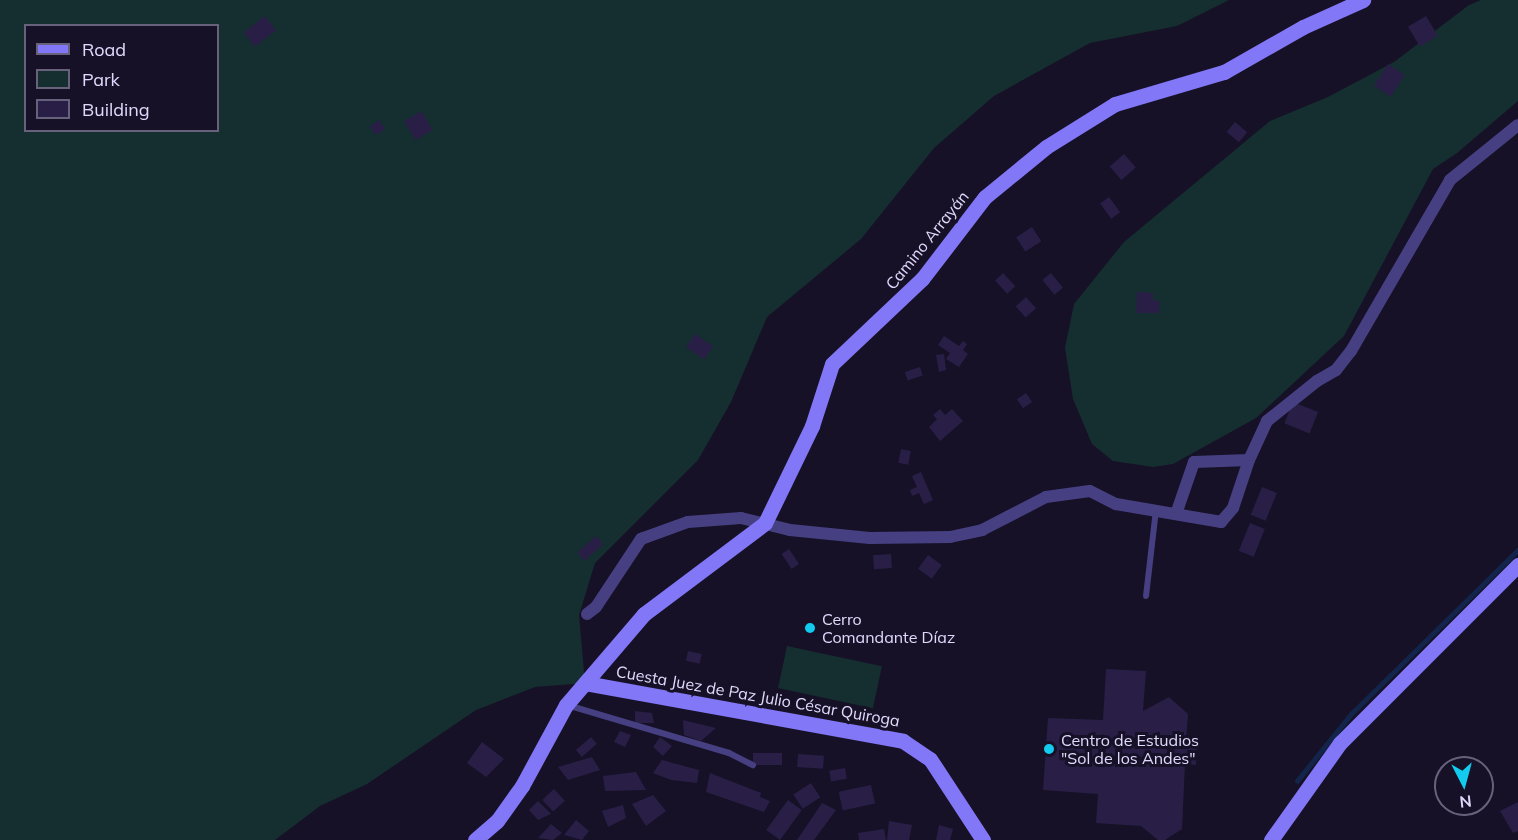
<!DOCTYPE html>
<html>
<head>
<meta charset="utf-8">
<style>
	body { margin:0 }
	#map { position:relative; width:1518px; height:840px; overflow:hidden; background:#161127; font-family:Mulish,sans-serif }
	div>[style] { position:absolute }
	[style*='--x'] { left:calc(var(--x)*1px); top:calc(var(--y)*1px); width:calc(var(--w)*1px); rotate:calc(var(--a)*1deg) }
	.green>* { inset:0; background:#152f30; transform-origin:0 0 }
	.stream>* { height:4.5px; margin:-2.25px; padding:0 2.25px; transform-origin:2.25px; border-radius:2.25px; background:#12244a }
	.building>* { inset:0; background:#291f46; transform-origin:0 0 }
	.lane>* { height:6px; margin:-3px; padding:0 3px; transform-origin:3px; border-radius:3px; background:#464082 }
	.street>* { height:12px; margin:-6px; padding:0 6px; transform-origin:6px; border-radius:6px; background:#464082 }
	.secondary>* { height:15px; margin:-7.5px; padding:0 7.5px; transform-origin:7.5px; border-radius:7.5px; background:#8277f6 }
	.dots>* { width:16px; height:16px; translate:-50% -50%; box-sizing:border-box; border:3px solid #161127; border-radius:50% }
	span { translate:-50% -50%; white-space:nowrap; text-align:center; line-height:1.15; -webkit-text-stroke:6px #161127; paint-order:stroke }
	.street-label { font-size:16px; color:#e0d9fc }
	.poi-label { font-size:16px; color:#e0d9fc }
	.left { translate:0 -50%; text-align:left }
	.legend { position:absolute; left:24px; top:24px; width:195px; height:108px; box-sizing:border-box; background:#161127; border:2px solid #67617c; margin:0; padding:8px 10px; list-style:none; font-size:18px; color:#e0d9fc }
	.legend li { display:flex; align-items:center; gap:12px; height:30px }
	.legend b { width:30px; border:2px solid #67617c }
	.north { position:absolute; left:1434px; top:756px; width:60px; height:60px; box-sizing:border-box; background:#161127; border:2px solid #67617c; border-radius:50%; rotate:174deg; font-size:16px; font-weight:700; line-height:24px; text-align:center; color:#e0d9fc }
	.north::after { content:''; display:block; margin:auto; width:21px; height:27px; background:#13cbef; clip-path:polygon(50% 0,100% 100%,50% 72%,0 100%) }
</style>
</head>
<body>
<div id="map">
	<div class="green">
		<i style="clip-path:polygon(evenodd,0 0,1229px 0,1177px 26px,1090px 43px,994px 96px,934px 148px,861px 239px,767px 317px,731px 402px,698px 460px,595px 563px,579px 615px,585px 683px,535px 687px,476px 710px,367px 784px,320px 806px,275px 840px,0 840px,0 0,26px 26px,218px 26px,218px 130px,26px 130px,26px 26px)"></i>
		<i style="clip-path:polygon(1481px 0,1518px 0,1518px 101px,1457px 153px,1433px 169px,1344px 336px,1256px 418px,1173px 464px,1153px 467px,1113px 461px,1092px 444px,1073px 399px,1065px 348px,1074px 304px,1124px 242px,1270px 121px,1328px 97px,1394px 62px,1469px 5px)"></i>
		<i style="left:787px;top:646px;width:97px;height:43px;rotate:12deg"></i>
	</div>
	<div class="stream">
		<i style="--x:1297;--y:781;--w:86;--a:-51.1"></i>
		<i style="--x:1351;--y:714;--w:234;--a:-44.5"></i>
	</div>
	<div class="building">
		<i style="left:265px;top:16px;width:18px;height:27px;rotate:52deg"></i>
		<i style="left:1426px;top:16px;width:23px;height:21px;rotate:59deg"></i>
		<i style="left:1388px;top:64px;width:20px;height:26px;rotate:33deg"></i>
		<i style="left:421px;top:111px;width:22px;height:20px;rotate:58deg"></i>
		<i style="left:379px;top:120px;width:11px;height:11px;rotate:56deg"></i>
		<i style="left:1235px;top:122px;width:16px;height:13px;rotate:40deg"></i>
		<i style="left:1124px;top:154px;width:18px;height:19px;rotate:49deg"></i>
		<i style="left:1109px;top:197px;width:19px;height:11px;rotate:54deg"></i>
		<i style="left:1032px;top:227px;width:17px;height:19px;rotate:57deg"></i>
		<i style="left:1003px;top:273px;width:18px;height:11px;rotate:47deg"></i>
		<i style="left:1051px;top:273px;width:19px;height:11px;rotate:51deg"></i>
		<i style="clip-path:polygon(1137px 292px,1153px 293px,1153px 300px,1160px 301px,1159px 313px,1136px 313px)"></i>
		<i style="left:1026px;top:297px;width:15px;height:14px;rotate:48deg"></i>
		<i style="left:695px;top:334px;width:22px;height:16px;rotate:34deg"></i>
		<i style="clip-path:polygon(944px 336px,959px 346px,963px 341px,967px 344px,963px 350px,968px 354px,959px 367px,946px 359px,950px 353px,938px 345px)"></i>
		<i style="clip-path:polygon(944px 354px,946px 370px,939px 372px,936px 355px)"></i>
		<i style="left:920px;top:367px;width:9px;height:16px;rotate:72deg"></i>
		<i style="left:1026px;top:393px;width:11px;height:11px;rotate:56deg"></i>
		<i style="left:1293px;top:402px;width:27px;height:23px;rotate:22deg"></i>
		<i style="clip-path:polygon(940px 409px,945px 415px,952px 409px,963px 421px,940px 441px,929px 427px,937px 419px,933px 415px)"></i>
		<i style="left:901px;top:449px;width:10px;height:14px;rotate:11deg"></i>
		<i style="clip-path:polygon(921px 472px,933px 500px,924px 504px,919px 493px,912px 496px,910px 490px,917px 487px,912px 476px)"></i>
		<i style="left:1262px;top:487px;width:16px;height:30px;rotate:22deg"></i>
		<i style="left:1250px;top:523px;width:16px;height:30px;rotate:22deg"></i>
		<i style="left:596px;top:536px;width:11px;height:25px;rotate:49deg"></i>
		<i style="left:789px;top:549px;width:18px;height:9px;rotate:56deg"></i>
		<i style="left:891px;top:554px;width:14px;height:18px;rotate:86deg"></i>
		<i style="left:928px;top:555px;width:17px;height:17px;rotate:36deg"></i>
		<i style="left:688px;top:651px;width:14px;height:10px;rotate:12deg"></i>
		<i style="clip-path:polygon(1106px 669px,1146px 671px,1143px 711px,1169px 697px,1188px 714px,1186px 741px,1197px 741px,1196px 765px,1185px 764px,1182px 829px,1165px 840px,1158px 840px,1141px 826px,1096px 823px,1098px 794px,1043px 790px,1048px 718px,1103px 720px)"></i>
		<i style="clip-path:polygon(635px 711px,652px 713px,654px 723px,635px 723px)"></i>
		<i style="clip-path:polygon(683px 720px,699px 724px,716px 728px,701px 741px,684px 735px)"></i>
		<i style="clip-path:polygon(620px 731px,631px 735px,625px 747px,614px 742px)"></i>
		<i style="left:591px;top:737px;width:9px;height:20px;rotate:49deg"></i>
		<i style="clip-path:polygon(660px 737px,672px 746px,663px 756px,653px 747px)"></i>
		<i style="clip-path:polygon(482px 742px,504px 759px,486px 777px,467px 763px)"></i>
		<i style="left:753px;top:753px;width:29px;height:12px"></i>
		<i style="left:798px;top:754px;width:26px;height:13px;rotate:4deg"></i>
		<i style="clip-path:polygon(592px 757px,600px 770px,568px 780px,558px 767px)"></i>
		<i style="clip-path:polygon(662px 760px,699px 770px,697px 783px,671px 780px,653px 773px)"></i>
		<i style="left:845px;top:768px;width:11px;height:16px;rotate:80deg"></i>
		<i style="clip-path:polygon(636px 772px,646px 790px,605px 791px,603px 776px)"></i>
		<i style="clip-path:polygon(710px 773px,761px 793px,760px 797px,770px 801px,764px 812px,706px 792px)"></i>
		<i style="left:811px;top:783px;width:17px;height:21px;rotate:57deg"></i>
		<i style="left:871px;top:785px;width:19px;height:33px;rotate:78deg"></i>
		<i style="left:554px;top:789px;width:16px;height:16px;rotate:47deg"></i>
		<i style="clip-path:polygon(653px 795px,666px 811px,646px 826px,632px 804px)"></i>
		<i style="left:788px;top:800px;width:17px;height:37px;rotate:36deg"></i>
		<i style="clip-path:polygon(538px 801px,551px 814px,538px 820px,529px 810px)"></i>
		<i style="clip-path:polygon(1518px 802px,1518px 831px,1513px 833px,1500px 811px)"></i>
		<i style="clip-path:polygon(822px 803px,836px 810px,814px 840px,797px 840px)"></i>
		<i style="clip-path:polygon(623px 805px,626px 818px,608px 827px,602px 811px)"></i>
		<i style="clip-path:polygon(576px 820px,589px 831px,582px 840px,564px 835px)"></i>
		<i style="clip-path:polygon(889px 821px,912px 825px,909px 840px,887px 840px)"></i>
		<i style="clip-path:polygon(551px 824px,562px 833px,553px 840px,538px 838px)"></i>
		<i style="clip-path:polygon(939px 825px,953px 829px,950px 840px,936px 840px)"></i>
		<i style="clip-path:polygon(884px 829px,886px 840px,859px 840px,858px 833px)"></i>
	</div>
	<div class="lane">
		<i style="--x:1146;--y:596;--w:87;--a:-83.4"></i>
		<i style="--x:567;--y:705;--w:169;--a:16.5"></i>
		<i style="--x:729;--y:753;--w:27;--a:27"></i>
	</div>
	<div class="street">
		<i style="--x:1249;--y:460;--w:43;--a:-65.2"></i>
		<i style="--x:1267;--y:421;--w:64;--a:-38.7"></i>
		<i style="--x:1317;--y:381;--w:22;--a:-30"></i>
		<i style="--x:1336;--y:370;--w:24;--a:-52"></i>
		<i style="--x:1351;--y:351;--w:198;--a:-59.9"></i>
		<i style="--x:1450;--y:180;--w:87;--a:-39"></i>
		<i style="--x:587;--y:614;--w:11;--a:-38"></i>
		<i style="--x:596;--y:607;--w:82;--a:-56.5"></i>
		<i style="--x:641;--y:539;--w:50;--a:-19.9"></i>
		<i style="--x:688;--y:522;--w:53;--a:-4.3"></i>
		<i style="--x:741;--y:518;--w:50;--a:13.8"></i>
		<i style="--x:790;--y:530;--w:80;--a:5.7"></i>
		<i style="--x:870;--y:538;--w:80;--a:-0.7"></i>
		<i style="--x:950;--y:537;--w:33;--a:-12"></i>
		<i style="--x:982;--y:530;--w:72;--a:-27.3"></i>
		<i style="--x:1046;--y:497;--w:44;--a:-7.8"></i>
		<i style="--x:1090;--y:491;--w:29;--a:27"></i>
		<i style="--x:1116;--y:504;--w:107;--a:9.7"></i>
		<i style="--x:1221;--y:522;--w:18;--a:-49"></i>
		<i style="--x:1233;--y:508;--w:51;--a:-71.6"></i>
		<i style="--x:1249;--y:460;--w:55;--a:177.9"></i>
		<i style="--x:1194;--y:462;--w:52;--a:109.1"></i>
	</div>
	<div class="secondary">
		<i style="--x:585;--y:683;--w:323;--a:10.3"></i>
		<i style="--x:903;--y:741;--w:32;--a:34"></i>
		<i style="--x:930;--y:759;--w:97;--a:56.8"></i>
		<i style="--x:475;--y:840;--w:29;--a:-41"></i>
		<i style="--x:497;--y:821;--w:43;--a:-54.5"></i>
		<i style="--x:522;--y:786;--w:92;--a:-61.5"></i>
		<i style="--x:566;--y:705;--w:120;--a:-49.4"></i>
		<i style="--x:644;--y:614;--w:151;--a:-36.9"></i>
		<i style="--x:765;--y:523;--w:108;--a:-64.1"></i>
		<i style="--x:812;--y:426;--w:65;--a:-72.1"></i>
		<i style="--x:832;--y:364;--w:124;--a:-43.4"></i>
		<i style="--x:922;--y:279;--w:103;--a:-52.5"></i>
		<i style="--x:985;--y:197;--w:79;--a:-39.3"></i>
		<i style="--x:1046;--y:147;--w:81;--a:-31.9"></i>
		<i style="--x:1115;--y:104;--w:114;--a:-16.4"></i>
		<i style="--x:1224;--y:72;--w:91;--a:-29.7"></i>
		<i style="--x:1303;--y:27;--w:66;--a:-24.2"></i>
		<i style="--x:1271;--y:840;--w:119;--a:-54.6"></i>
		<i style="--x:1340;--y:743;--w:252;--a:-45"></i>
	</div>
	<div class="dots">
		<i style="left:810px;top:628px;background:#13cbef"></i>
		<i style="left:1049px;top:749px;background:#13cbef"></i>
	</div>
	<div class="street-label">
		<span style="left:927px;top:240px;rotate:-51deg">Camino Arrayán</span>
		<span style="left:758px;top:696px;rotate:10deg">Cuesta Juez de Paz Julio César Quiroga</span>
	</div>
	<div class="poi-label">
		<span class="left" style="left:822px;top:628px">Cerro<br>Comandante Díaz</span>
		<span class="left" style="left:1061px;top:749px">Centro de Estudios<br>"Sol de los Andes"</span>
	</div>
	<ul class="legend">
	<li><b style="height:8px;background:#8277f6"></b>Road</li>
	<li><b style="height:16px;background:#152f30"></b>Park</li>
	<li><b style="height:16px;background:#291f46"></b>Building</li>
	</ul>
	<div class="north">N</div>
</div>
</body>
</html>
